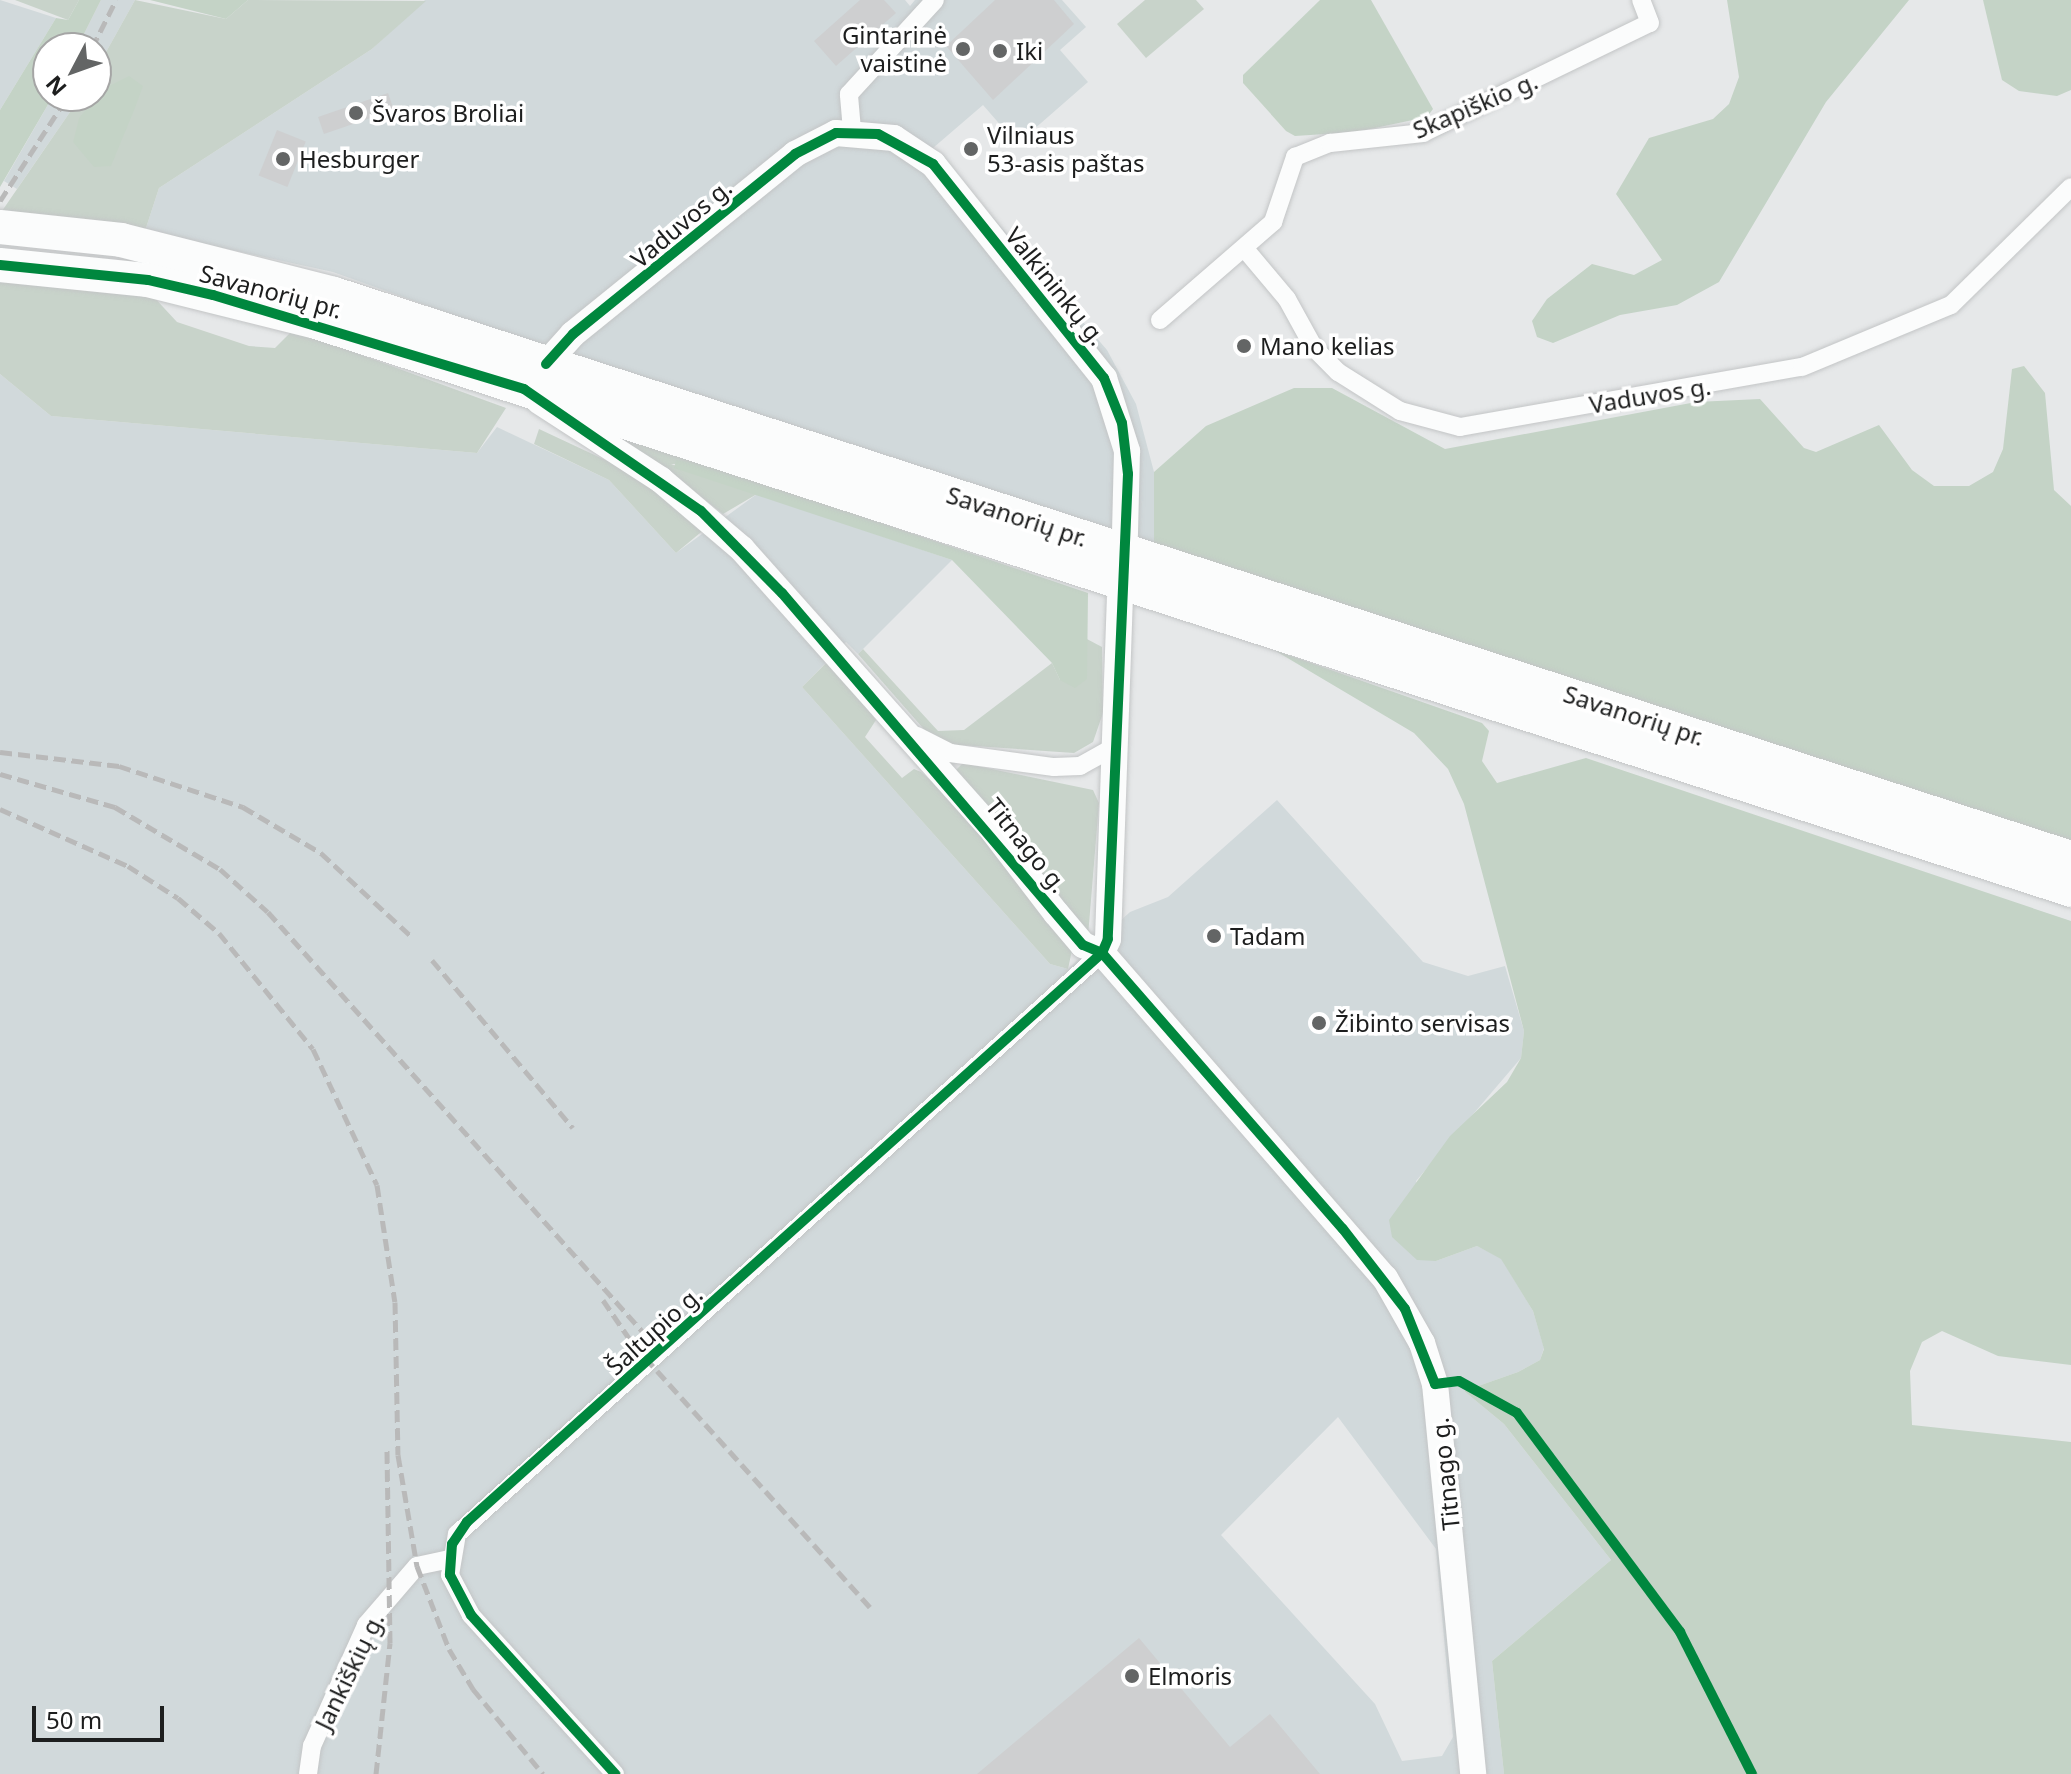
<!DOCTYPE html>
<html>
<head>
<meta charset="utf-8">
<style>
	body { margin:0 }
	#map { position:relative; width:2071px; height:1774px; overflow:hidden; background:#e6e8e9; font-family:"Noto Sans",sans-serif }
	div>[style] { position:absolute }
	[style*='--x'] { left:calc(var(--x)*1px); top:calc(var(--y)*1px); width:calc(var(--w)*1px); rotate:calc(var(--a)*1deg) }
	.built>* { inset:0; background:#d1d9db }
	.green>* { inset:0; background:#c8d3ca }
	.forest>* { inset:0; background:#c4d3c6 }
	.building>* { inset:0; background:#cecfd0; transform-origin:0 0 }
	.roads { filter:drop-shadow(0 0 2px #c3c5c6) drop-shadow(0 0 2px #c3c5c6) }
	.street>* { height:18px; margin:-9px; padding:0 9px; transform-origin:9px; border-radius:9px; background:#fbfcfc }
	.secondary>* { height:26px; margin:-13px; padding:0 13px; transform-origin:13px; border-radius:13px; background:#fbfcfc }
	.highway>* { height:34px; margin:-17px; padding:0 17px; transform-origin:17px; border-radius:17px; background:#fbfcfc }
	.rail>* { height:5px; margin-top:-2.5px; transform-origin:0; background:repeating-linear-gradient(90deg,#b9b9b9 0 12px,transparent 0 18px) }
	.cycleway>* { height:10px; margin:-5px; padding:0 5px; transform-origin:5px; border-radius:5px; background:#00873e }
	.dots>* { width:22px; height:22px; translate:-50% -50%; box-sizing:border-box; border:4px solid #fff; border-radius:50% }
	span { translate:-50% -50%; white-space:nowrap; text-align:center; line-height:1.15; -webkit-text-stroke:7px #fff; paint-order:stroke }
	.poi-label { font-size:24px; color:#1d1e1e }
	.right { translate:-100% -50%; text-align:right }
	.left { translate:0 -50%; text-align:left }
	.street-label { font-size:24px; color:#1d1e1e }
	.north { position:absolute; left:32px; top:32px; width:80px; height:80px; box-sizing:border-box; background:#fff; border:2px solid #a5a5a5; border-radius:50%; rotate:229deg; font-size:22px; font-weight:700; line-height:32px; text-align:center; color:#1d1e1e }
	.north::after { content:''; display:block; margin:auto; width:28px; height:36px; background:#636565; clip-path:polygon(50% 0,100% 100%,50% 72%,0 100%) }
	.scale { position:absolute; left:32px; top:1706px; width:132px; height:36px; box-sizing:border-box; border:4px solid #1d1e1e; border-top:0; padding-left:10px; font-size:24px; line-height:28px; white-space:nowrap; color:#1d1e1e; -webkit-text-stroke:6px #fff; paint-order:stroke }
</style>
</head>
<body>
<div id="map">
	<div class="built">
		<i style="clip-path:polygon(0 0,56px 18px,0 110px)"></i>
		<i style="clip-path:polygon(101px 0,135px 0,96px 70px,96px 48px,77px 48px)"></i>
		<i style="clip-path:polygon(425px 0,905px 0,910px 6px,915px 0,1062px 0,1086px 27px,1060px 50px,1088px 82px,1017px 144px,983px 105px,933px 148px,1107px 350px,1136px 404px,1154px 472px,1154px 546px,576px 359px,333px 272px,145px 231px,159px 188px,372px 49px)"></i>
		<i style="clip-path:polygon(53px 96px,81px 96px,17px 189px,4px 181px)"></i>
		<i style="clip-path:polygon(evenodd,0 374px,51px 416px,477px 453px,497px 427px,609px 480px,676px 553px,757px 494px,952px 560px,858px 654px,846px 642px,802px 687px,1050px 964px,1068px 969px,1130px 912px,1168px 897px,1277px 800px,1423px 962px,1468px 976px,1505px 966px,1524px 1031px,1521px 1058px,1416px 1181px,1436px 1261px,1477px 1246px,1501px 1258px,1533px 1311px,1544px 1348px,1540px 1360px,1518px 1372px,1464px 1391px,1504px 1424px,1611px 1560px,1492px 1661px,1504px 1774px,0 1774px,0 374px,1338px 1417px,1436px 1549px,1453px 1737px,1442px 1756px,1402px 1761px,1375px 1704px,1221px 1535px,1338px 1417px)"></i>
	</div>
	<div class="green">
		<i style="clip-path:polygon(15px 0,79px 0,68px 20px)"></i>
		<i style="clip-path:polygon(135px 0,226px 19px,248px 0,426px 1px,372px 49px,159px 188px,145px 231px,2px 211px,81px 96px,96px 96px,96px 70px)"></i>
		<i style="clip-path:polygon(1145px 0,1196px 0,1204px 9px,1146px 58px,1117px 24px)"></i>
		<i style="clip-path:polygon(0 279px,151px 294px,177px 322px,249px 346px,275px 348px,293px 330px,506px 408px,477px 453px,51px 416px,0 374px)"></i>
		<i style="clip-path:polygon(584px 424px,707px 464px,671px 464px,757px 494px,723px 514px,672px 474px)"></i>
		<i style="clip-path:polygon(539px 429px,633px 473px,706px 528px,676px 553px,609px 480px,534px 444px)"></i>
		<i style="clip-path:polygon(1085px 638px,1102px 647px,1103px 713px,1093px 742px,1074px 753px,945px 744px,929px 735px,858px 654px,863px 649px,938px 731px,964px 730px,1052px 663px,1060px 680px,1087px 678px)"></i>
		<i style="clip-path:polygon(830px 659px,876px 720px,865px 737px,902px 778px,914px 769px,921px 772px,967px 813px,1072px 950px,1068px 969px,1050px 964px,802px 687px)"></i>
		<i style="clip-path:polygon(963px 763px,1093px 790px,1099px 803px,1088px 936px,1054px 904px,956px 770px)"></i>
	</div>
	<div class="forest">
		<i style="clip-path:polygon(79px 0,101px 0,77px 48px,48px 48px,53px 96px,0 187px,0 110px,56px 18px,68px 20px)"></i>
		<i style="clip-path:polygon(150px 0,248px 0,226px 19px)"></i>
		<i style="clip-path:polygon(1320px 0,1371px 0,1433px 109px,1427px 117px,1356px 132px,1295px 136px,1286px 131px,1243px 83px,1243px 75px)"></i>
		<i style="clip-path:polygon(1727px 0,1909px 0,1826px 102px,1719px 282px,1677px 305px,1620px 315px,1553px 343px,1537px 337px,1532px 321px,1547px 299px,1592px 264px,1634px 275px,1662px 260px,1616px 194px,1649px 138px,1713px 119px,1729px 104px,1739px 77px)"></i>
		<i style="clip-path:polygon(1983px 0,2071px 0,2071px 90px,2057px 96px,2019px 91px,2002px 80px)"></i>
		<i style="clip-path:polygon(129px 76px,143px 86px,135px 108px,111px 166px,94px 167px,73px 142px,79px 118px,105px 88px)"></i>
		<i style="clip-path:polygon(2024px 366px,2045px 393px,2054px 490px,2071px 506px,2071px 844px,1154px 546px,1154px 472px,1206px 426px,1294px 388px,1332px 388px,1445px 449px,1696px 402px,1760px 399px,1804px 448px,1816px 452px,1879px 425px,1912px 470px,1934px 486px,1969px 486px,1993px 472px,2003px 449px,2012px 369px)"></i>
		<i style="clip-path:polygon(676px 460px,707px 464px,1088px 593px,1087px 679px,1075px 688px,1060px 680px,1052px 663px,952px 560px,674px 468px)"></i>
		<i style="clip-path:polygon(1274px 650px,1482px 723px,1489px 731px,1482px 761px,1497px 783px,1586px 758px,2071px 921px,2071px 1365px,1998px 1356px,1942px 1331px,1922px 1342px,1910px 1371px,1912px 1425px,2071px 1442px,2071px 1774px,1504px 1774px,1492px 1661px,1611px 1560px,1504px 1424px,1464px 1391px,1518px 1372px,1540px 1360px,1544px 1349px,1533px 1311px,1501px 1259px,1477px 1246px,1436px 1261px,1417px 1260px,1392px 1237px,1389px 1220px,1450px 1136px,1507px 1082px,1521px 1058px,1524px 1031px,1464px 804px,1448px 769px,1414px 733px)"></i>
	</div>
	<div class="building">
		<i style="clip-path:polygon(860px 0,884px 0,896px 13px,836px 66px,814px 41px)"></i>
		<i style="clip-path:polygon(995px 0,1054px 0,1074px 24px,993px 100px,946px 46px)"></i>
		<i style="left:388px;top:93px;width:18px;height:74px;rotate:71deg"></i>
		<i style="left:277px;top:130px;width:31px;height:49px;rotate:22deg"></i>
		<i style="clip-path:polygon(1139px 1638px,1230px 1747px,1270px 1714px,1320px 1774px,977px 1774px)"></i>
	</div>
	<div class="roads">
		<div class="street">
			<i style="--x:852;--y:130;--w:36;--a:-95"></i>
			<i style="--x:849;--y:94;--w:127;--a:-47.5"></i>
			<i style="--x:1245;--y:249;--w:65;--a:50"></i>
			<i style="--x:1287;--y:299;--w:56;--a:61.1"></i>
			<i style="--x:1314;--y:348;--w:34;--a:45"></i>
			<i style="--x:1338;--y:372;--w:73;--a:32.2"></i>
			<i style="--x:1400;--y:411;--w:62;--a:14.9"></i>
			<i style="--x:1460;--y:427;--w:347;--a:-10"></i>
			<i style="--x:1802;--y:367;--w:161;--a:-22.6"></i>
			<i style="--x:1951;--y:305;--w:168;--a:-44.5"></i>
			<i style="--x:1160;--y:320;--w:150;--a:-40.9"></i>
			<i style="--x:1273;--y:222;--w:69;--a:-71.3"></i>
			<i style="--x:1295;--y:157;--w:38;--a:-22"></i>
			<i style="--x:1330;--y:143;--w:94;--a:-6.1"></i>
			<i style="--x:1423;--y:133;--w:252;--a:-25.9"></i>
			<i style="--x:1650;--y:23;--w:25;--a:-111"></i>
			<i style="--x:917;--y:736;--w:37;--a:27"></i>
			<i style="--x:950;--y:753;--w:105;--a:7.7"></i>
			<i style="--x:1054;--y:767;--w:26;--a:-2"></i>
			<i style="--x:1080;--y:766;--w:41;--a:-29.1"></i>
			<i style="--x:308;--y:1774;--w:28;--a:-82"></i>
			<i style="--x:312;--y:1746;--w:133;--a:-65.9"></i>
			<i style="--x:366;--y:1625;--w:78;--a:-49.2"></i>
			<i style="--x:417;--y:1566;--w:33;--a:-12"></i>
			<i style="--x:615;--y:1774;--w:215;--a:-132.2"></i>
			<i style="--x:471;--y:1615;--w:45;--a:-117.7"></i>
			<i style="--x:450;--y:1575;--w:42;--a:-80.3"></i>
			<i style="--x:457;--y:1534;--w:868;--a:-42.01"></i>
		</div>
		<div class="secondary">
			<i style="--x:546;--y:364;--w:40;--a:-48"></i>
			<i style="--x:573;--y:334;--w:286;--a:-39"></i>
			<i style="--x:795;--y:154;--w:46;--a:-27.1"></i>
			<i style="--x:836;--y:133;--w:58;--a:4.9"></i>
			<i style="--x:894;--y:138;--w:47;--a:33.7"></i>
			<i style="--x:933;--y:164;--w:274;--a:51.4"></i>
			<i style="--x:1104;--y:378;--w:77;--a:72.5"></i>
			<i style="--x:1127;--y:451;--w:84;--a:91.4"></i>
			<i style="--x:539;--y:401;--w:145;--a:32.9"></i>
			<i style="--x:661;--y:480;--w:106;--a:40.4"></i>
			<i style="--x:742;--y:549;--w:379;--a:48.3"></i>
			<i style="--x:994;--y:832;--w:102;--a:52.6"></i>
			<i style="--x:1056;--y:913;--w:42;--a:49.8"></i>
			<i style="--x:1083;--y:945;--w:21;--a:23"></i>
			<i style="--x:1102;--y:953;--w:431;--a:49"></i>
			<i style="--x:1385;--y:1278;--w:75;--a:60.4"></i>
			<i style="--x:1422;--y:1343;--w:43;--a:72.4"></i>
			<i style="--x:1435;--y:1384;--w:392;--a:84.4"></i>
			<i style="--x:1102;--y:953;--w:15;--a:-67"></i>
			<i style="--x:1108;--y:939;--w:341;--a:-88"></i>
		</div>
		<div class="highway">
			<i style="--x:0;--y:227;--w:122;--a:6.1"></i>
			<i style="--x:121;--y:240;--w:220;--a:14.2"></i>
			<i style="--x:334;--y:294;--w:1826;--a:17.99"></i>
			<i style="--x:0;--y:265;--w:149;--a:5.8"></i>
			<i style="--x:148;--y:280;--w:170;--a:14"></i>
			<i style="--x:313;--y:321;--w:1848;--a:17.93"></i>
		</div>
	</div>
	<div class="rail">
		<i style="--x:92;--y:48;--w:54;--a:-63.4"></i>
		<i style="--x:0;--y:201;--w:125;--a:-57.1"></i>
		<i style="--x:0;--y:752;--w:120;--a:6.7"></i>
		<i style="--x:119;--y:766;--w:131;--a:18.3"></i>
		<i style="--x:243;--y:807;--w:91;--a:30.5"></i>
		<i style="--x:321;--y:853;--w:122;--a:42.7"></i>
		<i style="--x:0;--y:774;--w:120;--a:16"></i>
		<i style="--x:115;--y:807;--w:122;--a:30.6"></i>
		<i style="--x:220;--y:869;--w:64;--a:41.9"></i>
		<i style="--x:268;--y:912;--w:575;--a:48.24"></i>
		<i style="--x:0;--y:809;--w:140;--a:24"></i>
		<i style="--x:128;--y:866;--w:59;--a:32.6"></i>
		<i style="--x:178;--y:898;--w:54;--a:40.5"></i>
		<i style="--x:219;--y:933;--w:149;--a:51"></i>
		<i style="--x:313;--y:1049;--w:150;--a:64.8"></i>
		<i style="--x:377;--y:1185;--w:118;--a:81.3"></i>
		<i style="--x:395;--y:1302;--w:153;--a:88.9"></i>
		<i style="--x:398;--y:1455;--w:113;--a:80.3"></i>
		<i style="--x:417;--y:1566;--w:89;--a:68.9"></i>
		<i style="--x:449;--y:1649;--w:47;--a:59"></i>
		<i style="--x:473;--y:1689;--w:110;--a:50.5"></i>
		<i style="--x:432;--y:960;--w:219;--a:50"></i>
		<i style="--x:603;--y:1300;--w:53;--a:55.7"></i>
		<i style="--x:633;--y:1344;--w:359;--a:48"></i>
		<i style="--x:376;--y:1774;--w:132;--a:-83.9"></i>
		<i style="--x:390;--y:1643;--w:196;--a:-90.9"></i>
	</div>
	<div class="cycleway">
		<i style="--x:0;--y:265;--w:149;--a:5.8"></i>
		<i style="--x:148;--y:280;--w:67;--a:13"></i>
		<i style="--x:213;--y:295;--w:325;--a:16.8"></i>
		<i style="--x:524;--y:389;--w:215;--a:34.6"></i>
		<i style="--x:701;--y:511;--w:115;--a:45.4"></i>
		<i style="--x:782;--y:593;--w:463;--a:49.5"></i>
		<i style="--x:1083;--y:945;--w:21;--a:23"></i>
		<i style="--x:1102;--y:953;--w:366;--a:48.9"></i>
		<i style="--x:1343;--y:1229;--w:101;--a:52.2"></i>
		<i style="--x:1405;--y:1309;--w:81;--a:68.2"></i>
		<i style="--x:1435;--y:1384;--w:24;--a:-7"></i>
		<i style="--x:1459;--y:1381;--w:66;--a:28.9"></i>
		<i style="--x:1517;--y:1413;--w:273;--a:53.3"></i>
		<i style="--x:1680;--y:1632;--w:159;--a:63.1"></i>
		<i style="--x:546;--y:364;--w:40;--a:-48"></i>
		<i style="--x:573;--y:334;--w:286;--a:-39"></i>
		<i style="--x:795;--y:154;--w:46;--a:-27.1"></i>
		<i style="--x:836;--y:133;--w:42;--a:1.4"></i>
		<i style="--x:878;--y:134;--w:63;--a:28.6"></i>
		<i style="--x:933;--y:164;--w:274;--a:51.4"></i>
		<i style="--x:1104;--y:378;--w:48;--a:68.2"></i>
		<i style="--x:1122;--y:423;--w:51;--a:83.3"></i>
		<i style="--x:1128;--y:474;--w:465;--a:92.5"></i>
		<i style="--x:1108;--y:939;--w:15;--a:113"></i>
		<i style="--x:1102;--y:953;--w:853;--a:138.14"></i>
		<i style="--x:467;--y:1522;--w:27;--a:124"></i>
		<i style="--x:452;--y:1544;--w:31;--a:94"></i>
		<i style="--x:450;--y:1575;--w:45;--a:62.3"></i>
		<i style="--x:471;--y:1615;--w:215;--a:47.8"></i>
	</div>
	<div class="dots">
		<i style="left:963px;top:49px;background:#636565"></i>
		<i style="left:1000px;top:51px;background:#636565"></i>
		<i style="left:356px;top:113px;background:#636565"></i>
		<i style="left:971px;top:149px;background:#636565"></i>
		<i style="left:283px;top:159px;background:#636565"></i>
		<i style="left:1244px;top:346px;background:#636565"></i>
		<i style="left:1214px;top:936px;background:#636565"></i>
		<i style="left:1319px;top:1023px;background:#636565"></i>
		<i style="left:1132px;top:1676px;background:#636565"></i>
	</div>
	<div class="poi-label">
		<span class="right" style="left:947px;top:49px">Gintarinė<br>vaistinė</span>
		<span class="left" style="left:1016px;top:51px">Iki</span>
		<span class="left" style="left:372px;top:113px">Švaros Broliai</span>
		<span class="left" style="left:987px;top:149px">Vilniaus<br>53-asis paštas</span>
		<span class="left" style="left:299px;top:159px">Hesburger</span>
		<span class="left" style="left:1260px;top:346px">Mano kelias</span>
		<span class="left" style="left:1230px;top:936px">Tadam</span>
		<span class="left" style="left:1335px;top:1023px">Žibinto servisas</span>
		<span class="left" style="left:1148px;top:1676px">Elmoris</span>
	</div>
	<div class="street-label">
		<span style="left:1475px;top:105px;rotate:-23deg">Skapiškio g.</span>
		<span style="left:681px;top:223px;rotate:-40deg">Vaduvos g.</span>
		<span style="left:1056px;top:286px;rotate:51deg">Valkininkų g.</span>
		<span style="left:271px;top:291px;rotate:15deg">Savanorių pr.</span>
		<span style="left:1650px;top:395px;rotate:-9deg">Vaduvos g.</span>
		<span style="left:1017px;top:516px;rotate:18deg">Savanorių pr.</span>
		<span style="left:1634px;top:715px;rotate:18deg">Savanorių pr.</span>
		<span style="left:1027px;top:845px;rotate:51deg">Titnago g.</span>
		<span style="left:654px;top:1330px;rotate:-42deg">Šaltupio g.</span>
		<span style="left:1445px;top:1474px;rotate:-96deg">Titnago g.</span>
		<span style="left:349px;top:1671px;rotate:-64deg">Jankiškių g.</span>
	</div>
	<div class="north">N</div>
	<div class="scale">50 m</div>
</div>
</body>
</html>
